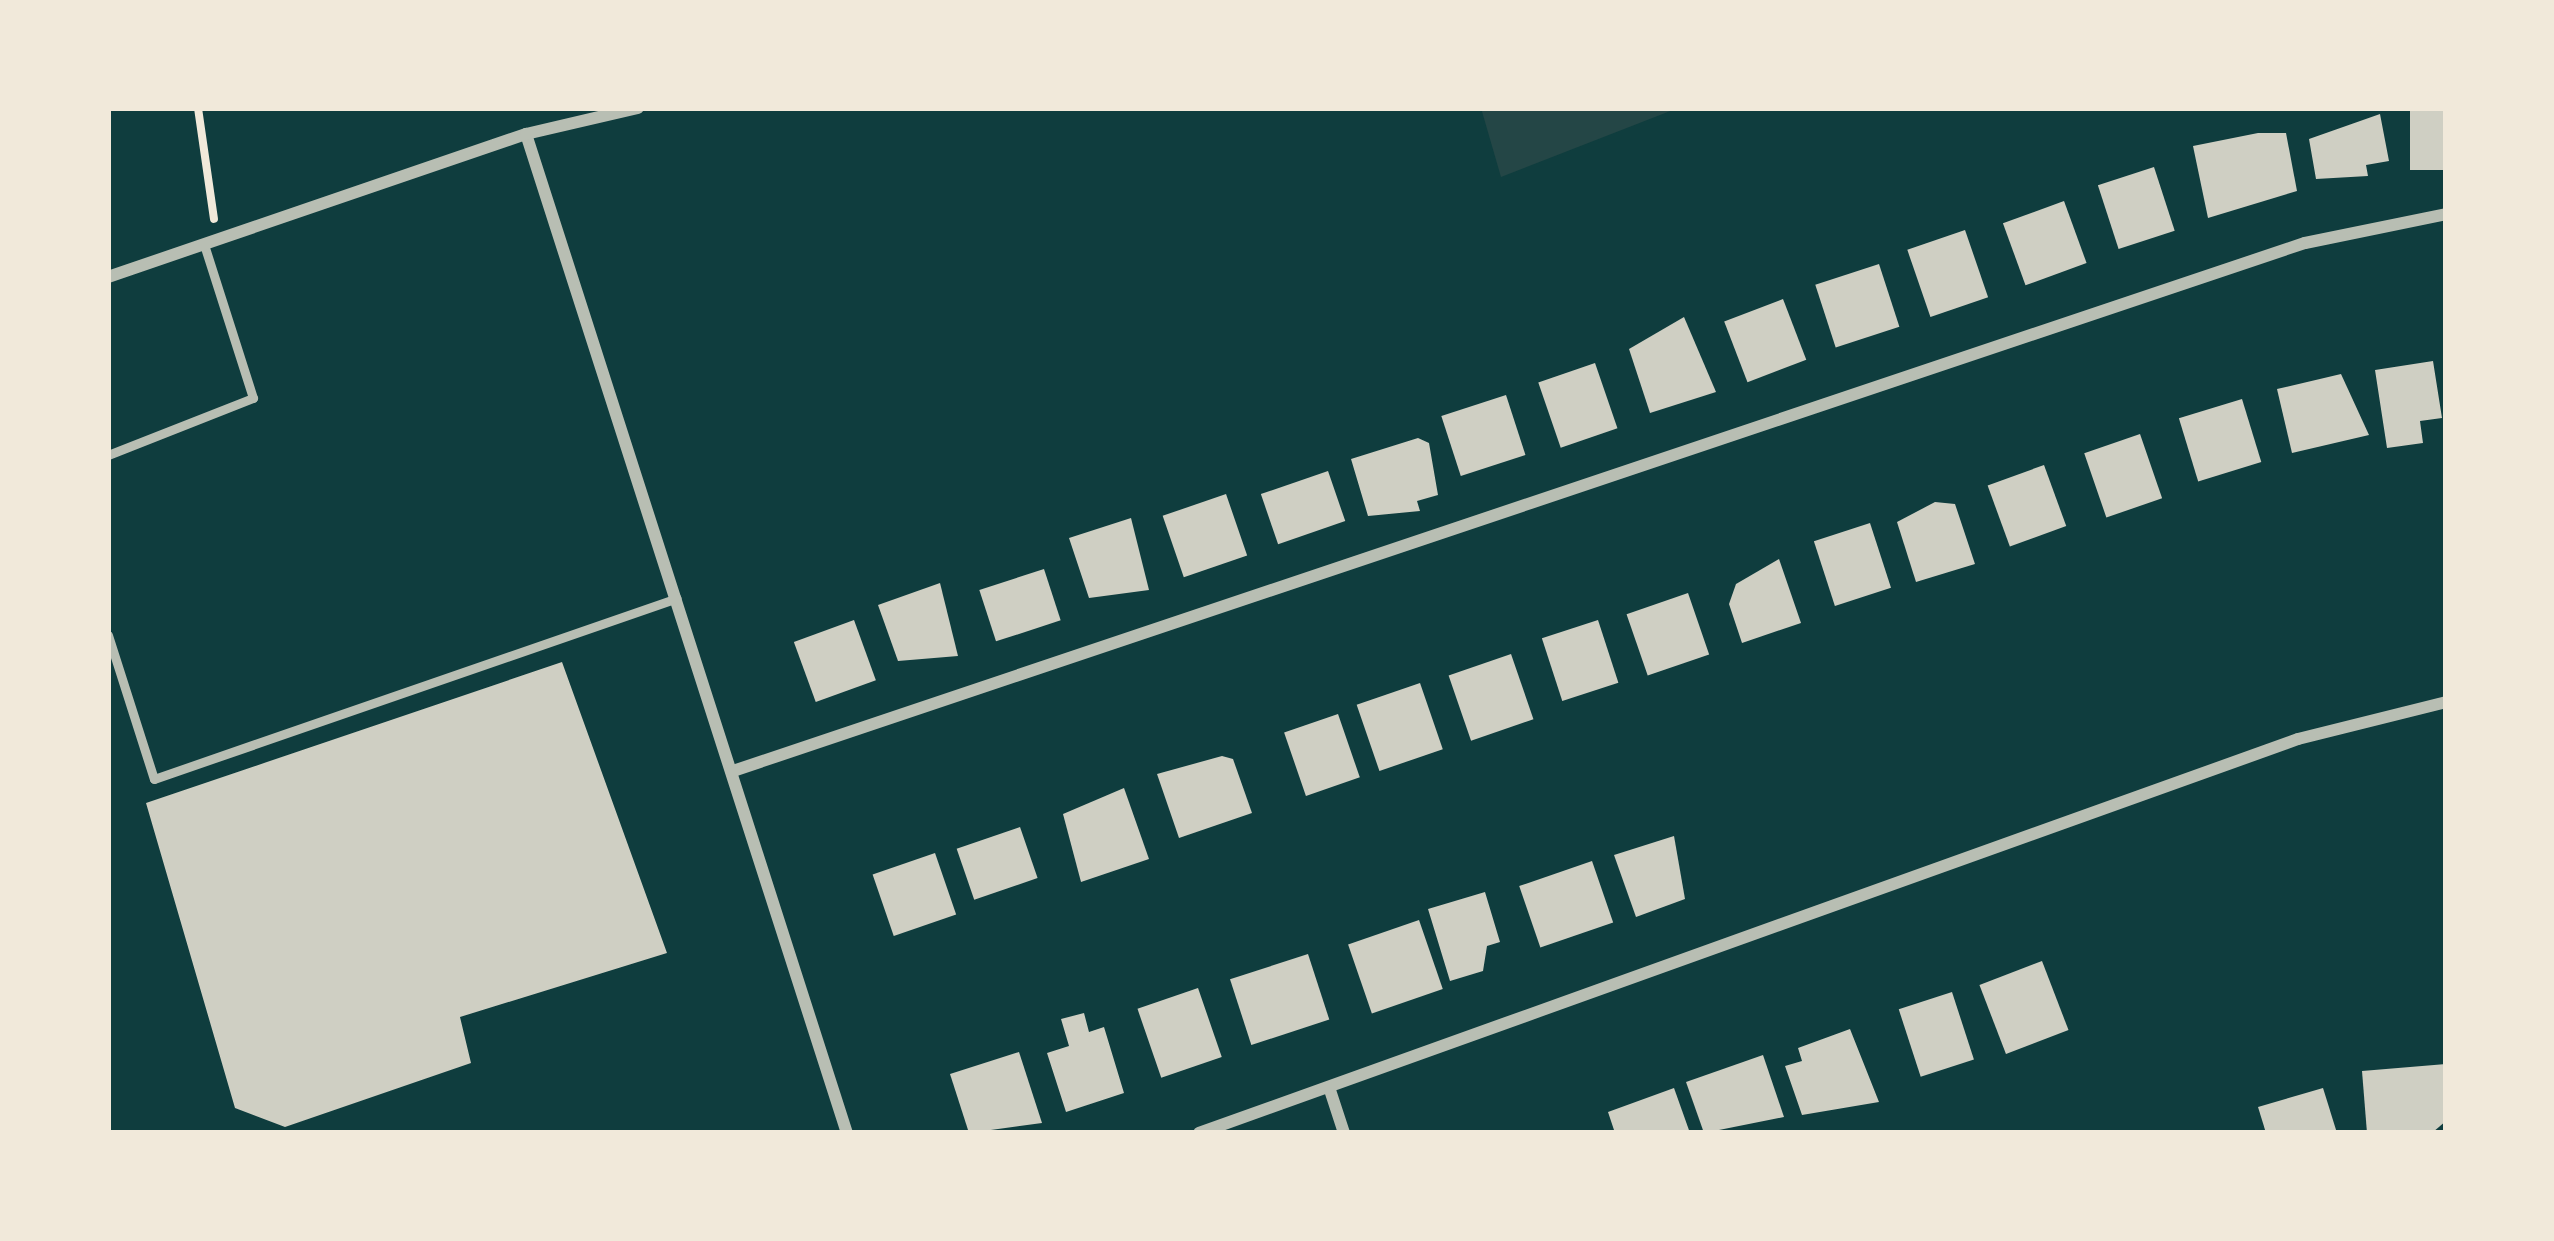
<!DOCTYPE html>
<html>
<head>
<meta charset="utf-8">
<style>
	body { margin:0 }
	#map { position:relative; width:2554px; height:1241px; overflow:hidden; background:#0f3d3e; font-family:"Roboto Serif",serif }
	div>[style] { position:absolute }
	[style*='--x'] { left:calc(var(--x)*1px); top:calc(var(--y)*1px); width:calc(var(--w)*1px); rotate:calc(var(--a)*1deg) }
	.green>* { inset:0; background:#244646 }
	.building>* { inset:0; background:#cfcfc3; transform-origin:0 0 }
	.path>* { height:8px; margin:-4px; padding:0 4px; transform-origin:4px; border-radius:4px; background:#f1e9da }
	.service>* { height:9px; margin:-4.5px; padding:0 4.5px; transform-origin:4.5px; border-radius:4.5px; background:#b8beb3 }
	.minor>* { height:12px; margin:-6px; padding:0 6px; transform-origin:6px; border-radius:6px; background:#b8beb3 }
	span { translate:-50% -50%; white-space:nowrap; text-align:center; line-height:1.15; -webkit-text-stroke:12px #f1e9da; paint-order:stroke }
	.frame { position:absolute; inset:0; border:111px solid #f1e9da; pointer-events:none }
</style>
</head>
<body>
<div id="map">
	<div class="green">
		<i style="clip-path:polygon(1481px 108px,1678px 108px,1501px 177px)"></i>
	</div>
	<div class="building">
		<i style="left:2446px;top:108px;width:62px;height:36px;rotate:90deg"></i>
		<i style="clip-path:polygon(2380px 114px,2389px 161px,2366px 165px,2368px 176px,2316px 179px,2309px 139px)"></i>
		<i style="clip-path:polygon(2258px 133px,2286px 133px,2297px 191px,2208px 218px,2193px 146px)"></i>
		<i style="left:2154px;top:167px;width:67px;height:59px;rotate:72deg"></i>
		<i style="left:2064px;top:201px;width:66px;height:65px;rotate:70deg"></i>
		<i style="left:1965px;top:230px;width:71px;height:61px;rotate:71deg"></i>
		<i style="left:1879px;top:264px;width:66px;height:67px;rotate:72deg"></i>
		<i style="left:1783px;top:299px;width:65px;height:63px;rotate:69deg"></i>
		<i style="clip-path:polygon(1684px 317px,1716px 392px,1650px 413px,1629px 349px)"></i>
		<i style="clip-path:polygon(2433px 361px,2442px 418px,2420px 421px,2423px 443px,2387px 448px,2375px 370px)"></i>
		<i style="left:1595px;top:363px;width:69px;height:60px;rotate:71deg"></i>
		<i style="clip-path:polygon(2341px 374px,2369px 435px,2292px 453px,2277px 389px)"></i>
		<i style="left:1506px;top:395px;width:63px;height:68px;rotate:72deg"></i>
		<i style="left:2242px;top:399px;width:66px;height:66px;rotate:73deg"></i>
		<i style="left:2140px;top:434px;width:68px;height:59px;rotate:71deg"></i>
		<i style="clip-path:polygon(1418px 438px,1429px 443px,1438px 495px,1417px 501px,1420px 511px,1368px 516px,1351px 459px)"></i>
		<i style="left:2044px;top:465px;width:65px;height:60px;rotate:70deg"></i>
		<i style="left:1328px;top:471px;width:53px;height:71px;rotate:71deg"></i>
		<i style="left:1226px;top:494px;width:65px;height:67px;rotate:71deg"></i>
		<i style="clip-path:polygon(1935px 502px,1955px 504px,1975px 564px,1916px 582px,1897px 522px)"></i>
		<i style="clip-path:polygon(1131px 518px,1149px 590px,1089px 598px,1069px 538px)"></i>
		<i style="left:1870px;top:523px;width:68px;height:59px;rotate:72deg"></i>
		<i style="clip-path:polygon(1779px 559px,1801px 623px,1742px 643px,1729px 604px,1736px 584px)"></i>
		<i style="left:1044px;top:569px;width:54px;height:68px;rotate:72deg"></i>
		<i style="clip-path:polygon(940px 583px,958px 656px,898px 661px,878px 605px)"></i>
		<i style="left:1688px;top:593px;width:65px;height:65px;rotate:71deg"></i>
		<i style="left:854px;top:620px;width:64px;height:64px;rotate:70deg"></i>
		<i style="left:1598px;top:620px;width:66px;height:59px;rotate:72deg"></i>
		<i style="left:1511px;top:654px;width:69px;height:66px;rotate:71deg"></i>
		<i style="clip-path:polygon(562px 662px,667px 953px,460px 1017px,471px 1063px,285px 1127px,235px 1108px,146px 803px)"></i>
		<i style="left:1420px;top:683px;width:70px;height:67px;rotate:71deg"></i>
		<i style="left:1338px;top:714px;width:67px;height:57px;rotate:71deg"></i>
		<i style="clip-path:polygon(1222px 756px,1233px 759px,1252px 813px,1179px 838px,1157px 774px)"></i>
		<i style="clip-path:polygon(1124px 788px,1149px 859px,1081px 882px,1063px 814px)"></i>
		<i style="left:1020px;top:827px;width:54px;height:67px;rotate:71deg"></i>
		<i style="clip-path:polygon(1674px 836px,1685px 899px,1636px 917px,1614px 855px)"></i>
		<i style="left:935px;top:853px;width:65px;height:66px;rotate:71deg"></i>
		<i style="left:1592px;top:861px;width:65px;height:77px;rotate:71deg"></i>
		<i style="clip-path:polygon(1485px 892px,1500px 942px,1487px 946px,1483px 971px,1450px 981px,1428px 909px)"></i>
		<i style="left:1419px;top:920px;width:73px;height:75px;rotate:71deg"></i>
		<i style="left:1308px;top:954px;width:69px;height:82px;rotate:72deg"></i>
		<i style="left:2042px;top:961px;width:74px;height:67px;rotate:69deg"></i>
		<i style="left:1198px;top:988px;width:73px;height:64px;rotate:71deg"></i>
		<i style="left:1952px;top:992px;width:71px;height:56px;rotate:72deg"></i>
		<i style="clip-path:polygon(1084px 1013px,1089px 1032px,1104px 1027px,1124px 1093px,1066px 1112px,1047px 1053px,1069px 1046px,1061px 1019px)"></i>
		<i style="clip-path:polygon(1850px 1029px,1879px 1102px,1802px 1115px,1785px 1066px,1802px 1061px,1798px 1048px)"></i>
		<i style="clip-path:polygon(1019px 1052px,1042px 1123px,969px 1133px,950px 1074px)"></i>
		<i style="clip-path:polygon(1763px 1055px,1784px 1117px,1704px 1133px,1686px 1082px)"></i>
		<i style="clip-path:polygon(2446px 1064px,2446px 1121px,2433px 1132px,2367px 1133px,2362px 1071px)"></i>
		<i style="clip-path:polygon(1674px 1088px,1690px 1133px,1615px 1133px,1608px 1112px)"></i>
		<i style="clip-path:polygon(2323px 1088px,2337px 1133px,2266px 1133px,2258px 1107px)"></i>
	</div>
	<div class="path">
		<i style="--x:198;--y:108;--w:112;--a:81.8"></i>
	</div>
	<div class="service">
		<i style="--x:108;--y:455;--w:156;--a:-21.5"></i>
		<i style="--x:253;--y:398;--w:162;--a:-107.7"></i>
		<i style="--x:108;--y:635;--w:151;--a:72.3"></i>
		<i style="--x:154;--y:779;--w:553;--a:-19.09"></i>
	</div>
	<div class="minor">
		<i style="--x:526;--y:134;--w:1049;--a:72.19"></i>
		<i style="--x:108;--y:277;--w:442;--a:-18.9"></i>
		<i style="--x:526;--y:134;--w:115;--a:-13.1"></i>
		<i style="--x:733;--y:771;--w:1658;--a:-18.57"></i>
		<i style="--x:2305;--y:243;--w:144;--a:-11.6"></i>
		<i style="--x:1329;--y:1087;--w:48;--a:71.9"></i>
		<i style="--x:1199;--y:1133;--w:1167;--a:-19.72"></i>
		<i style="--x:2298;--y:739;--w:153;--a:-14"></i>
	</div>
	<div class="frame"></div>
</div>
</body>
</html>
